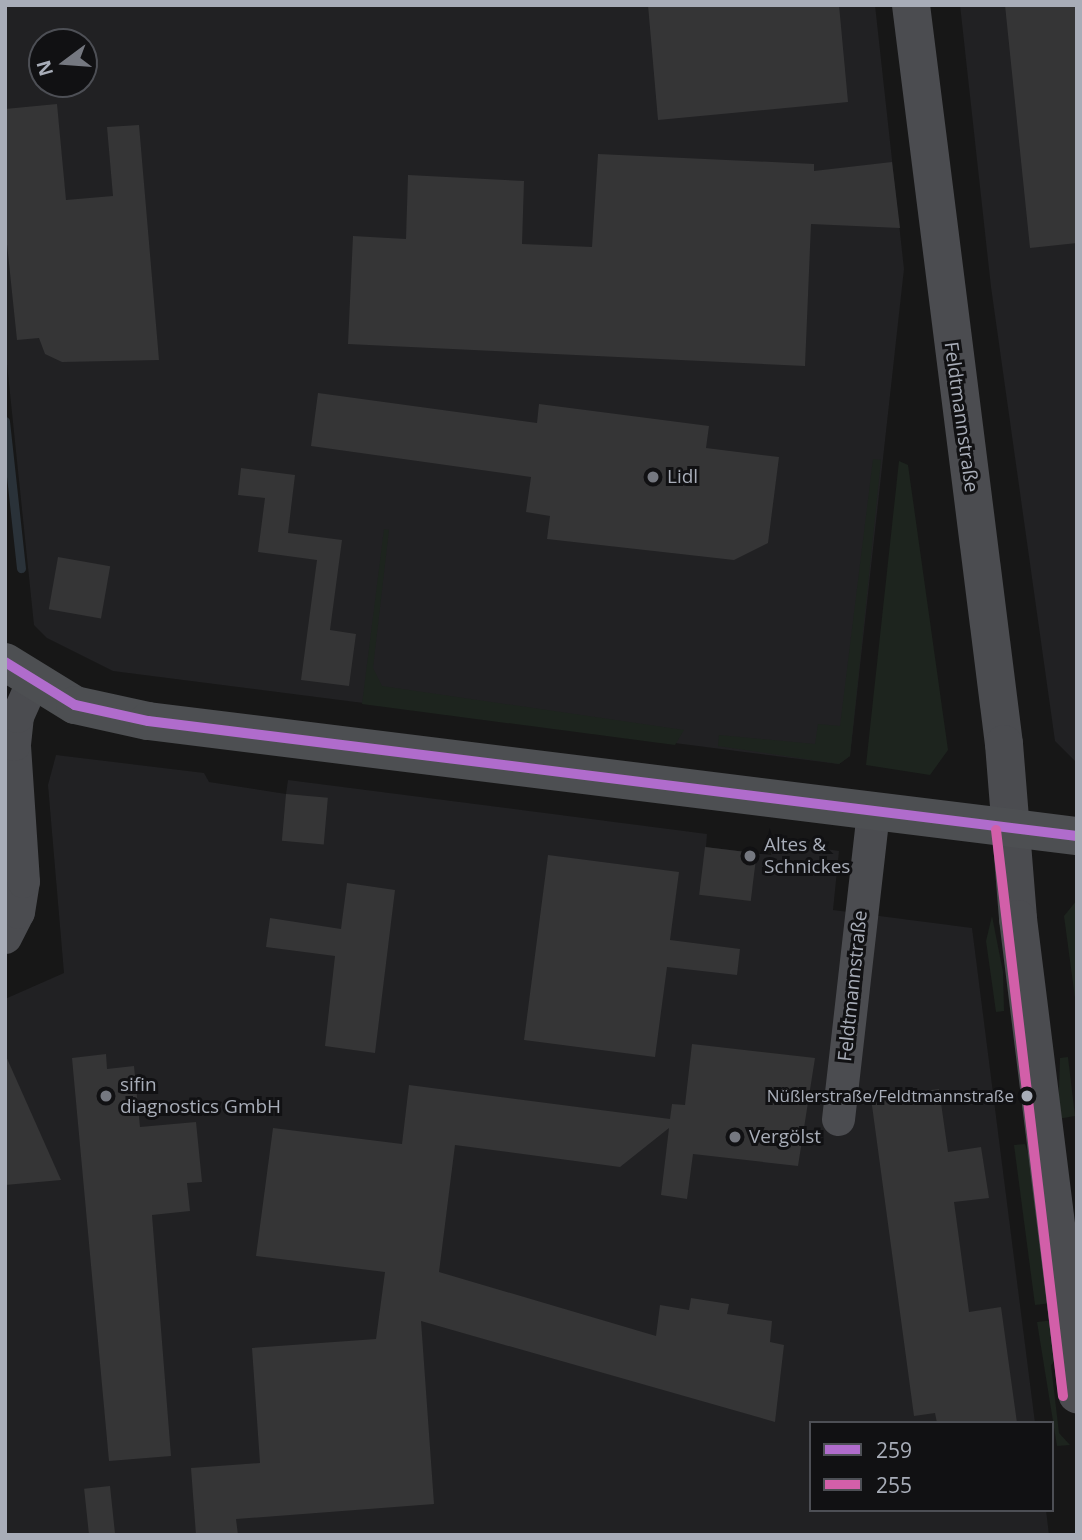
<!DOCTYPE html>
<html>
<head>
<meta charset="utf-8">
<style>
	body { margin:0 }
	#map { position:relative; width:1082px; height:1540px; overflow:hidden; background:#171717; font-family:"Open Sans",sans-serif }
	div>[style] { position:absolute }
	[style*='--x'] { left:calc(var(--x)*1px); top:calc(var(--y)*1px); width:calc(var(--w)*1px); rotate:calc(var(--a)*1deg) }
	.built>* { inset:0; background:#212123 }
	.green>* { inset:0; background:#1d241e }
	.stream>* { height:9px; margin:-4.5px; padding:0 4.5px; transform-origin:4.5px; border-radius:4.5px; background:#2a3239 }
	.building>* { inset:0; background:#353536; transform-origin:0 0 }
	.minor>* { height:33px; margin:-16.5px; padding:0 16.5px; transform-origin:16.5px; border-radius:16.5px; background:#4b4c50 }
	.tertiary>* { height:38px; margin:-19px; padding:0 19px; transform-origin:19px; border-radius:19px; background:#4b4c50 }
	.primary>* { height:38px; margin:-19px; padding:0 19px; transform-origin:19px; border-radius:19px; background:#4d4f52 }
	.bus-1>* { height:10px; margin:-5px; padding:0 5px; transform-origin:5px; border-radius:5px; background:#b06ccc }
	.bus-2>* { height:10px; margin:-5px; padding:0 5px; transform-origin:5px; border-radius:5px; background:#d25fa9 }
	.dots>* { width:19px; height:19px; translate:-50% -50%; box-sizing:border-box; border:4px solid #111113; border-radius:50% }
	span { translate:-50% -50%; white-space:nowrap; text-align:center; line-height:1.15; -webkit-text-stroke:6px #111113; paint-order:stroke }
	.bus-label { font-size:17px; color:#a8adb8 }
	.right { translate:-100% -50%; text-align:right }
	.street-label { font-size:19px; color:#a8adb8 }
	.poi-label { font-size:19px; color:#a8adb8 }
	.left { translate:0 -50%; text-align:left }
	.frame { position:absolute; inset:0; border:7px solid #a8adb8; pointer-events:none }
	.legend { position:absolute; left:809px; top:1421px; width:245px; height:91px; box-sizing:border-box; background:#111113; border:2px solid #4d4f55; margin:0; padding:9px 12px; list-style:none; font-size:21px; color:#a8adb8 }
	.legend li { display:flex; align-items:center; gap:14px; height:35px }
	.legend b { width:35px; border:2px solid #4d4f55 }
	.north { position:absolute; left:28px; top:28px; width:70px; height:70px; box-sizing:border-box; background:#111113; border:2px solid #4d4f55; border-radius:50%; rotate:254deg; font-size:19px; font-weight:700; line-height:28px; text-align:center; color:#a8adb8 }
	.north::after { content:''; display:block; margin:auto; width:24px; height:32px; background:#757880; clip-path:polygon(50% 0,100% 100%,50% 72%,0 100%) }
</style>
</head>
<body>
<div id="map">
	<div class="built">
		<i style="clip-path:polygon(evenodd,5px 5px,875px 5px,904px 269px,850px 756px,839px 764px,113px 671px,47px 638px,34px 625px,5px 345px,5px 5px,42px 42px,84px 42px,84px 84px,42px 84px,42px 42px)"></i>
		<i style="clip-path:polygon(960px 5px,1077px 5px,1075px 761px,1055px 741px,991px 287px)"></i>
		<i style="clip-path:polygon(56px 755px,204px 773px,209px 782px,286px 794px,288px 780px,707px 834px,706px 847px,771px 855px,773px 841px,839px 851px,833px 910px,972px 928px,1035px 1423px,811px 1423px,811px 1510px,1046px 1510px,1049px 1535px,5px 1535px,5px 999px,64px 973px,48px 785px)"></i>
	</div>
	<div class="green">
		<i style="clip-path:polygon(873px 459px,881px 460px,850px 756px,839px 764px,718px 746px,719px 735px,815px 744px,818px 724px,840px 726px)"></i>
		<i style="clip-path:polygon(899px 461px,908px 465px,948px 750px,930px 775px,866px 765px)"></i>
		<i style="clip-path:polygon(384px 529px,389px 530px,373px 668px,382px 686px,684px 730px,675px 745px,362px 704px)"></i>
		<i style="clip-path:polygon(1077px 900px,1077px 1013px,1064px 916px)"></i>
		<i style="clip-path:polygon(992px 916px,1003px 972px,1004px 1011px,996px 1012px,986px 941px)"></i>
		<i style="clip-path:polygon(1068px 1057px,1075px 1116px,1058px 1119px,1060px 1058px)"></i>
		<i style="clip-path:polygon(1025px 1144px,1034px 1173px,1052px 1303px,1035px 1305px,1014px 1145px)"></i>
		<i style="clip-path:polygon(1054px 1320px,1059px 1358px,1051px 1365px,1059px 1433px,1070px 1445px,1057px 1446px,1037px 1322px)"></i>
	</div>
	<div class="stream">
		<i style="--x:5;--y:421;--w:148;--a:83.8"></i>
	</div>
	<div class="building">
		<i style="clip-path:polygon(648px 5px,839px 5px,848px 102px,658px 120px)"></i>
		<i style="clip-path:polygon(1005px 5px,1077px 5px,1077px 243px,1030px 248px)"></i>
		<i style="clip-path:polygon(57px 104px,66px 200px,113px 196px,107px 127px,139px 125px,159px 360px,62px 362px,45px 354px,39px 338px,17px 340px,5px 225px,5px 109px)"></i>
		<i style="clip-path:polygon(598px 154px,814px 164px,814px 171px,892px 162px,900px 228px,811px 224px,805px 366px,348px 344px,353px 236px,406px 239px,408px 175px,524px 181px,522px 244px,592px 247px)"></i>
		<i style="clip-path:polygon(318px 393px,537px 423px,539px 404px,709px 426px,706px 448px,779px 457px,768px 543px,734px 560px,547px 539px,550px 516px,526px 512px,531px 477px,311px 446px)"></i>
		<i style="clip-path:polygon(241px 468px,295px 475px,288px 533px,342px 540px,330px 630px,356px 634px,349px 686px,301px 680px,317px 560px,258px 552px,265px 498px,238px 495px)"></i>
		<i style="left:58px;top:557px;width:53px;height:53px;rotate:10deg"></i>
		<i style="left:286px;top:794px;width:42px;height:47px;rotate:5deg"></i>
		<i style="left:705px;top:847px;width:52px;height:48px;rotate:7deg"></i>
		<i style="clip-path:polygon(548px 855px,679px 872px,670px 940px,740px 949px,737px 975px,667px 967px,655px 1057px,524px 1040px)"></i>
		<i style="clip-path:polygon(347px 883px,395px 890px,375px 1053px,325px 1046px,335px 956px,266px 947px,270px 918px,341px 929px)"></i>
		<i style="clip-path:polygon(692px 1044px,815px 1058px,798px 1166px,693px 1154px,687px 1199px,661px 1195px,669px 1128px,620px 1167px,455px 1145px,439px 1272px,656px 1336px,660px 1305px,689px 1310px,691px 1298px,729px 1304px,727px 1314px,772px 1321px,770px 1342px,784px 1345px,775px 1422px,421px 1321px,434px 1504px,236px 1519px,238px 1535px,196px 1535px,191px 1468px,260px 1463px,252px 1348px,376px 1339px,385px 1272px,256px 1256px,273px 1128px,402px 1144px,409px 1085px,670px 1119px,672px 1104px,685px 1105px)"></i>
		<i style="clip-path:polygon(5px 1054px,61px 1180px,5px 1185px)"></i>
		<i style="clip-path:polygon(106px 1054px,107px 1069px,134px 1066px,140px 1127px,196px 1122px,202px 1182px,187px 1183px,190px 1211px,152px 1215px,171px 1456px,109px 1461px,72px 1058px)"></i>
		<i style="clip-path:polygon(939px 1089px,948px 1152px,981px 1147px,989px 1198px,954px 1202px,969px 1312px,1001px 1307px,1017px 1423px,937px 1423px,935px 1413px,914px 1416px,871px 1098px)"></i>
		<i style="left:110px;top:1486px;width:49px;height:26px;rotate:84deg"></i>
	</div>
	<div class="minor">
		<i style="--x:5;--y:937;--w:28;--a:-63"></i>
		<i style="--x:18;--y:912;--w:31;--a:-81"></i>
		<i style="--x:23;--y:881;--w:137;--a:-93.8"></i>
		<i style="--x:14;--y:744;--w:28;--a:-84"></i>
		<i style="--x:17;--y:716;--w:37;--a:-66"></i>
		<i style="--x:838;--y:1119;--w:310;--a:-83.5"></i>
	</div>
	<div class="tertiary">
		<i style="--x:911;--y:5;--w:745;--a:82.83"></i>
		<i style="--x:1004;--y:744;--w:176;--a:85.4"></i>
		<i style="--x:1018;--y:919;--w:479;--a:82.9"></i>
	</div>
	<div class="primary">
		<i style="--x:5;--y:662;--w:82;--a:31.6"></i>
		<i style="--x:75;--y:705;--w:75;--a:12.4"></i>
		<i style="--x:148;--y:721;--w:936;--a:7.06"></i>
	</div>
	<div class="bus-1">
		<i style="--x:5;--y:662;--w:82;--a:31.6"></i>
		<i style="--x:75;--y:705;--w:75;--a:12.4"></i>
		<i style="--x:148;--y:721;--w:936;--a:7.06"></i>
	</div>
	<div class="bus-2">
		<i style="--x:996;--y:830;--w:570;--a:83.25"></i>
	</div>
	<div class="dots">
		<i style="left:653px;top:477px;background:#757880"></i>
		<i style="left:750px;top:856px;background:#757880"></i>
		<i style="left:106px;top:1096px;background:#757880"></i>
		<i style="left:1027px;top:1096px;background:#a8adb8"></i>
		<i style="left:735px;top:1137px;background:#757880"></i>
	</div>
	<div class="bus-label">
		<span class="right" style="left:1014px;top:1096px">Nüßlerstraße/Feldtmannstraße</span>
	</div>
	<div class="street-label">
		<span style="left:961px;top:417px;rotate:82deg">Feldtmannstraße</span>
		<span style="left:853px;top:986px;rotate:-84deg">Feldtmannstraße</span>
	</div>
	<div class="poi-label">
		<span class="left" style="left:667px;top:477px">Lidl</span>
		<span class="left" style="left:764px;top:856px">Altes &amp;<br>Schnickes</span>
		<span class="left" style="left:120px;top:1096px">sifin<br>diagnostics GmbH</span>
		<span class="left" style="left:749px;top:1137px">Vergölst</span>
	</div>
	<div class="frame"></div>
	<ul class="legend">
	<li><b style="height:9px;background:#b06ccc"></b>259</li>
	<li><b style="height:9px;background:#d25fa9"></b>255</li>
	</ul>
	<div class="north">N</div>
</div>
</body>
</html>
